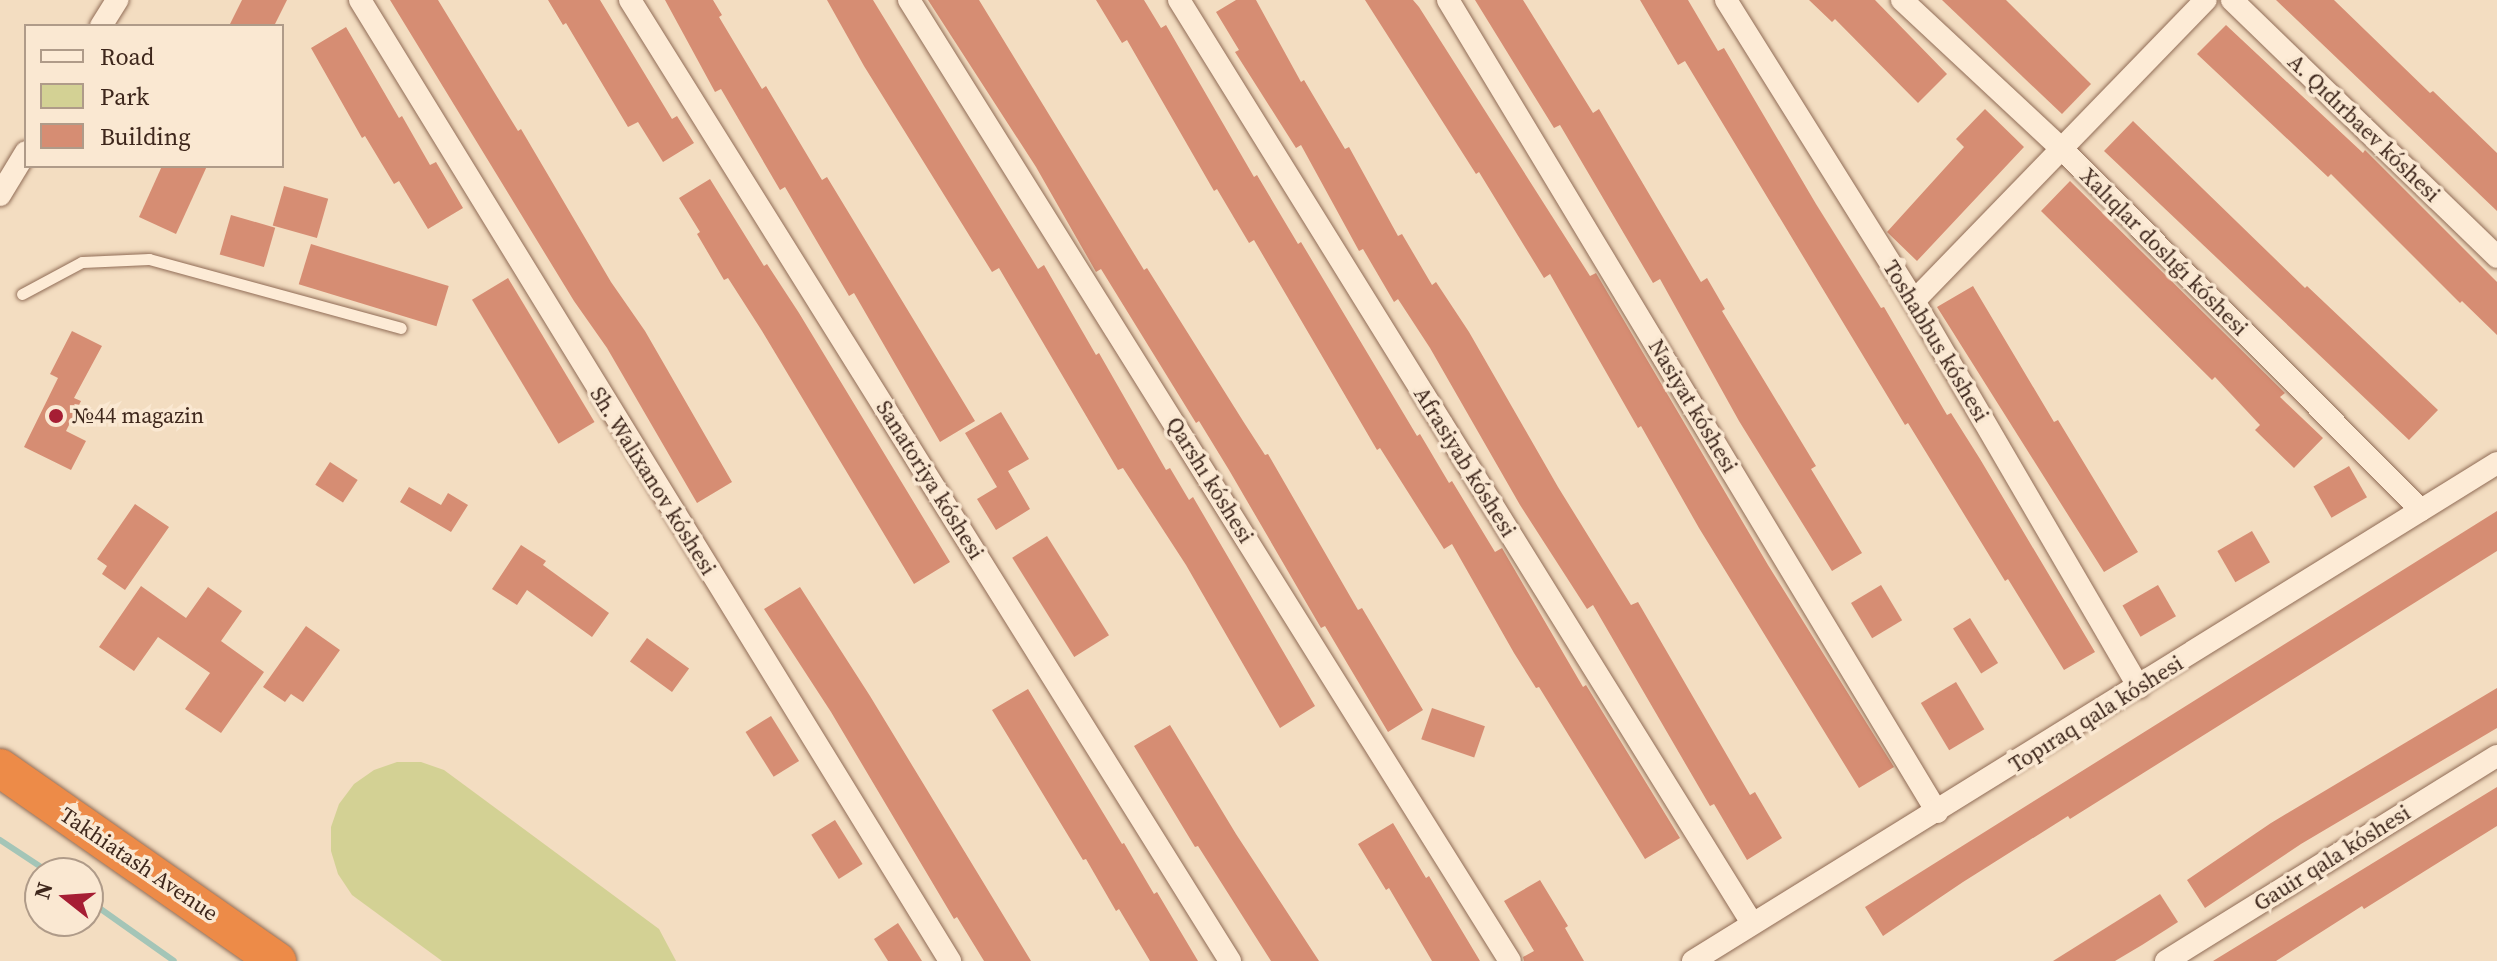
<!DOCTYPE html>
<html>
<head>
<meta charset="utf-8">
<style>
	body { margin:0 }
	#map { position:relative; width:2497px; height:961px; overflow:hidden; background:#f3ddc1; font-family:"Source Serif 4",serif }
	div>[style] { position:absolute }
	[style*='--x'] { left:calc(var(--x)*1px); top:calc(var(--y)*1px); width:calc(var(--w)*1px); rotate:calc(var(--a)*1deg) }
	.green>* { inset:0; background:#d3d194 }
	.stream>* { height:6px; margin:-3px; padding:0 3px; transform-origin:3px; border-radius:3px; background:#a4c5b7 }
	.building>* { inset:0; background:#d68d73; transform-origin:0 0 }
	.roads { filter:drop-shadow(0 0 2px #906c56) drop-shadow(0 0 2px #906c56) }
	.lane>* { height:11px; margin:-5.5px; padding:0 5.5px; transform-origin:5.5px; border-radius:5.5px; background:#fdebd6 }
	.street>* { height:22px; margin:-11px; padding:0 11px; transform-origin:11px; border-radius:11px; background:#fdebd6 }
	.highway>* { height:38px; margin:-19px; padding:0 19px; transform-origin:19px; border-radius:19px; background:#ed8b48 }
	.dots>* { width:22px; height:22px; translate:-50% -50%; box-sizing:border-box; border:4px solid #fae8d2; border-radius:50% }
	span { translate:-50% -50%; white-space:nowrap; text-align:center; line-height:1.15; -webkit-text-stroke:7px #fae8d2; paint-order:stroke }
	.street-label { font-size:22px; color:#3e271c }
	.poi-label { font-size:22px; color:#3e271c }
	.left { translate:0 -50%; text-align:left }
	.legend { position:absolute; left:24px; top:24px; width:260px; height:144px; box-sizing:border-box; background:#fae8d2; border:2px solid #af9b89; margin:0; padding:10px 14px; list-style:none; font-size:24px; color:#3e271c }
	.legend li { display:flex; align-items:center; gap:16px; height:40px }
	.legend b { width:40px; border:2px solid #af9b89 }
	.north { position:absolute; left:24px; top:857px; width:80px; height:80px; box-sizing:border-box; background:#fae8d2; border:2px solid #af9b89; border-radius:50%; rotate:287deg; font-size:22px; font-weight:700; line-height:32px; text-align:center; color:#3e271c }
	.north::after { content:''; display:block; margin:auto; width:28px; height:36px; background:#a61e34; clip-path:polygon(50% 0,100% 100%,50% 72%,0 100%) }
</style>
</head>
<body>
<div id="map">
	<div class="green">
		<i style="clip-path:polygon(397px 762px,421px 762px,444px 770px,659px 929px,676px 961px,442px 961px,352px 895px,338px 874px,331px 851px,331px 827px,339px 804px,354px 784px,374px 770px)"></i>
	</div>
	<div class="stream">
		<i style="--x:0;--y:840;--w:60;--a:33.4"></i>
		<i style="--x:88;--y:900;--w:105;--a:35.3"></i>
	</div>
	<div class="building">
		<i style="clip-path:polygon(242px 0,287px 0,274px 26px,229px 26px)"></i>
		<i style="clip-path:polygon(390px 0,438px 0,518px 131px,521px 129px,611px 282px,645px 331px,732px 482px,697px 503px,607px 348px,574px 301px)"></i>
		<i style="clip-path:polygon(548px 0,600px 0,672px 119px,677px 116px,694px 143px,663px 162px,638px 122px,628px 127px,566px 23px,563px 25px)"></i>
		<i style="clip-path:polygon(665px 0,713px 0,722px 15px,719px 17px,762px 89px,766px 86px,822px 180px,827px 177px,975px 421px,940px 442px,854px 293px,849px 296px,785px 187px,780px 190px,721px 89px,715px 92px)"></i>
		<i style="clip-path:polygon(827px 0,873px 0,1038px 269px,1044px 265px,1096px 355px,1099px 353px,1166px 470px,1170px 468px,1189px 500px,1193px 497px,1315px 706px,1280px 728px,1186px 565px,1123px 468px,1118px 470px,999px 268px,992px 272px,864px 66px)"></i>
		<i style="clip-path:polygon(928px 0,979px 0,1144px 270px,1147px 268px,1243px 421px,1265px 455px,1268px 454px,1358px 610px,1362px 608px,1423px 710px,1388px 732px,1325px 626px,1321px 628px,1229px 470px,1199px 421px,1196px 423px,1101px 269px,1096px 272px,1036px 167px)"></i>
		<i style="clip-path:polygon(1096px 0,1144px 0,1161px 28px,1166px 25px,1254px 177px,1257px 175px,1298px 244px,1301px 242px,1417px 436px,1420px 434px,1449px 483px,1452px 481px,1495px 552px,1502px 548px,1583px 687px,1586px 685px,1680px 838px,1645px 859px,1539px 687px,1536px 688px,1514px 653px,1452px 544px,1444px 549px,1380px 448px,1377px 450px,1254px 240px,1249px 243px,1217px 189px,1214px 191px,1127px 40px,1122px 43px)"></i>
		<i style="clip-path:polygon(1236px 0,1256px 0,1301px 82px,1304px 80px,1345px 149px,1349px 147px,1398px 236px,1402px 234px,1432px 285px,1436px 282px,1469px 332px,1558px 487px,1631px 605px,1638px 602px,1750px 795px,1755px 792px,1782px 838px,1747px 860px,1714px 804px,1710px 806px,1593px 605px,1587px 609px,1520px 505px,1430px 348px,1398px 299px,1394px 302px,1363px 249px,1359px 251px,1301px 145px,1296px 148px,1235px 52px,1239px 50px,1216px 12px)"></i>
		<i style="clip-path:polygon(1365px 0,1413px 0,1419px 7px,1590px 276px,1596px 273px,1768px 565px,1894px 767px,1859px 788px,1699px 528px,1641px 426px,1638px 428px,1550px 274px,1544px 278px,1479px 172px,1476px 174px)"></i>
		<i style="clip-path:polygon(1475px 0,1523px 0,1593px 113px,1599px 109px,1701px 282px,1707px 278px,1725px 309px,1722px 311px,1816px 466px,1811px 469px,1862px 553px,1832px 571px,1739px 421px,1660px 279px,1653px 283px,1560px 125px,1554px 128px)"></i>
		<i style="clip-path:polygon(1640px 0,1688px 0,1718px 51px,1724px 48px,1816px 204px,1881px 308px,1884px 307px,1947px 415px,1951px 413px,1980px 459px,2095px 652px,2064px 670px,2008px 579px,2005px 581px,1908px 423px,1905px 425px,1685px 61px,1678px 65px)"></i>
		<i style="clip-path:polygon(1809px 0,1875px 0,1947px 74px,1918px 103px,1835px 19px,1832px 22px)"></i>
		<i style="clip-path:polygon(1942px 0,2006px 0,2091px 84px,2062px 114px)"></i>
		<i style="clip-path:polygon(2276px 0,2334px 0,2430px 93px,2433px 91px,2497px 153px,2497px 211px)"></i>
		<i style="clip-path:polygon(2226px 25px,2363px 153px,2365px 150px,2497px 282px,2497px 335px,2462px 301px,2460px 303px,2331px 174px,2328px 177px,2197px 54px)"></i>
		<i style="clip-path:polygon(346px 27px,399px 118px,402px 116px,430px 165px,436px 162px,463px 208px,428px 229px,399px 181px,394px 184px,365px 136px,362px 138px,311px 48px)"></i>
		<i style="clip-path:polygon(1985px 109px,2024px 147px,1917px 261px,1887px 232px,1964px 147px,1956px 139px)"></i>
		<i style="clip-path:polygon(2133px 121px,2305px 288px,2307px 286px,2438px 410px,2409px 440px,2104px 151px)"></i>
		<i style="clip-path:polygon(162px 166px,207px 166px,176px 234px,139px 217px)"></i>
		<i style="clip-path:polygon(710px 179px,764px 266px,767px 264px,799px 313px,950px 562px,914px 584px,762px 331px,728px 278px,724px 280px,697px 234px,700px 232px,679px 198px)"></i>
		<i style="clip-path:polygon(2070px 181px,2285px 393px,2280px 397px,2323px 438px,2294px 468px,2255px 430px,2260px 425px,2215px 377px,2212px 380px,2041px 211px)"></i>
		<i style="left:284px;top:186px;width:46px;height:41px;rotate:16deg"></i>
		<i style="left:231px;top:215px;width:46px;height:41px;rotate:16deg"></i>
		<i style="left:311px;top:244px;width:144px;height:42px;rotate:17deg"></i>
		<i style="left:508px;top:278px;width:168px;height:42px;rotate:59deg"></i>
		<i style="clip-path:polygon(1973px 286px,2054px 422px,2058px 420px,2138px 552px,2104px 572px,1937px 307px)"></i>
		<i style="clip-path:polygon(72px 331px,102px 346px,74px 398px,81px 401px,66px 431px,86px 441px,71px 470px,24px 447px,58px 378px,50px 374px)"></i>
		<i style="clip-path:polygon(1001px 412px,1029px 459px,1008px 471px,1030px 509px,996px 530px,977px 499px,997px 487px,965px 433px)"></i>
		<i style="left:330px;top:462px;width:33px;height:27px;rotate:33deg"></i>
		<i style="left:2349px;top:466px;width:36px;height:41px;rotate:60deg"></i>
		<i style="clip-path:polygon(409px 487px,441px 505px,448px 493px,468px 505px,451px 532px,400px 502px)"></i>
		<i style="clip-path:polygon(135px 504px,169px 527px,125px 590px,102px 574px,107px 566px,97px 559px)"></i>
		<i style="clip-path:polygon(2497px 511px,2497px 551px,2070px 819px,2068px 816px,1963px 882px,1883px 936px,1865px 907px)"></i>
		<i style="left:2252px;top:531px;width:36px;height:40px;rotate:60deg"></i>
		<i style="left:1047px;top:536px;width:117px;height:41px;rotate:58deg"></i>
		<i style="clip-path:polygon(521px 545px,546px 561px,543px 565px,609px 613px,592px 637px,527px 590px,517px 605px,492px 589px)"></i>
		<i style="left:1881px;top:585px;width:41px;height:35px;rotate:59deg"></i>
		<i style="left:2158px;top:585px;width:36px;height:41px;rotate:60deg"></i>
		<i style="clip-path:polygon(141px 586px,186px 618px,208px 587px,242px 611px,221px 641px,264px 672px,221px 733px,185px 709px,210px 673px,158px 637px,134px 671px,99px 647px)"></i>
		<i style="clip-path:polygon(800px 587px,870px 696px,1031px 961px,984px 961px,957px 917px,954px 919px,831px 712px,764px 609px)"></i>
		<i style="left:1970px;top:618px;width:53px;height:20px;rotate:58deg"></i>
		<i style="clip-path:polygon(306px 626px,340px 650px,303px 702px,291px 694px,285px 702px,263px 687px)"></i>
		<i style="left:647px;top:638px;width:52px;height:29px;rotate:36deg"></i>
		<i style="left:1956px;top:682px;width:55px;height:41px;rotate:59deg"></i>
		<i style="clip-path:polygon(2497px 688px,2497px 728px,2301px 844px,2205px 908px,2187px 880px,2271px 823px)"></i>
		<i style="clip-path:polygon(1028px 689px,1122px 844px,1124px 843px,1154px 894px,1157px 892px,1198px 961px,1150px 961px,1119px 909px,1116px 911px,1086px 859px,1083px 860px,992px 710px)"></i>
		<i style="left:1432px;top:708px;width:56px;height:33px;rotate:19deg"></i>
		<i style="left:771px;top:716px;width:53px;height:30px;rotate:58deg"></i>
		<i style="clip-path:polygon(1170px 725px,1236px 834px,1319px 961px,1271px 961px,1198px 846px,1195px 847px,1134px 746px)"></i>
		<i style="clip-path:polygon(2497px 787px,2497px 826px,2364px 909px,2362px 906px,2276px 961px,2213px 961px)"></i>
		<i style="left:835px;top:820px;width:52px;height:28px;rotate:58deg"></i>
		<i style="clip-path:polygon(1393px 823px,1426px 878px,1429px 876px,1480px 961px,1432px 961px,1389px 888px,1386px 890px,1358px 844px)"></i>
		<i style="clip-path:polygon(1540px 880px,1568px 926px,1565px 928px,1584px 961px,1524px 961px,1523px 957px,1534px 951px,1504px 901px)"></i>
		<i style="clip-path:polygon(2160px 894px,2178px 922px,2142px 945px,2115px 961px,2053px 961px)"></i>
		<i style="clip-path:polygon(898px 923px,912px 945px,922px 961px,888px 961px,874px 939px)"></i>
	</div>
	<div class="roads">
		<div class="lane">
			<i style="--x:22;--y:294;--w:68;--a:-28.1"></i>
			<i style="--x:82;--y:262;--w:67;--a:-2.6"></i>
			<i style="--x:149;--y:259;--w:261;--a:15.3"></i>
		</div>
		<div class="street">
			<i style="--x:360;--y:0;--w:1128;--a:58.45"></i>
			<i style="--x:630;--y:0;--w:1133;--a:58.02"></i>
			<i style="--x:909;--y:0;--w:1133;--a:57.98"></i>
			<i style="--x:1179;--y:0;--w:1086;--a:58.17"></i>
			<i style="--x:1448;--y:0;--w:948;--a:58.94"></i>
			<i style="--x:1726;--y:0;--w:355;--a:58"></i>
			<i style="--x:1914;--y:301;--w:447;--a:59.8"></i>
			<i style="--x:1902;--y:0;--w:219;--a:43"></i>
			<i style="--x:2062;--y:149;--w:509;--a:45.16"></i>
			<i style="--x:2232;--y:0;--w:369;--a:44.1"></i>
			<i style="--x:101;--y:26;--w:31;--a:-58"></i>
			<i style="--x:0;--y:195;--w:50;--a:-58.8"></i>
			<i style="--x:1914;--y:301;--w:419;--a:-45.9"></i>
			<i style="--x:1693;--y:961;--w:946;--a:-31.77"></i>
			<i style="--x:2166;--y:961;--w:389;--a:-31.8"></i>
		</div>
		<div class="highway">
			<i style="--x:0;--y:768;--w:338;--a:34.9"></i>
		</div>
	</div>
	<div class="dots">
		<i style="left:56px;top:416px;background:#a61e34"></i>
	</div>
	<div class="street-label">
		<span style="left:2364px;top:128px;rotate:44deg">A. Qıdırbaev kóshesi</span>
		<span style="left:2164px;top:252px;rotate:45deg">Xalıqlar doslıǵı kóshesi</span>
		<span style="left:1936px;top:341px;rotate:59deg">Toshabbus kóshesi</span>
		<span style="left:1693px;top:406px;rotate:59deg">Nasiyat kóshesi</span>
		<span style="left:1465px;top:462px;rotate:58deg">Afrasiyab kóshesi</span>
		<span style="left:930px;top:480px;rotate:58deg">Sanatoriya kóshesi</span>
		<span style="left:1210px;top:480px;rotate:58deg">Qarshı kóshesi</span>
		<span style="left:653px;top:481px;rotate:58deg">Sh. Walixanov kóshesi</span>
		<span style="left:2096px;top:714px;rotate:-32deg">Topıraq qala kóshesi</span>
		<span style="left:2332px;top:858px;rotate:-32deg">Gauir qala kóshesi</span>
		<span style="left:139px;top:864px;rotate:34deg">Takhiatash Avenue</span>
	</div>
	<div class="poi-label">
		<span class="left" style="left:72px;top:416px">№44 magazin</span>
	</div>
	<ul class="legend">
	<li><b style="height:10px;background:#fdebd6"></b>Road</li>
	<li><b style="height:22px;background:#d3d194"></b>Park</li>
	<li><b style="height:22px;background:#d68d73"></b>Building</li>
	</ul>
	<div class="north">N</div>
</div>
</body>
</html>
